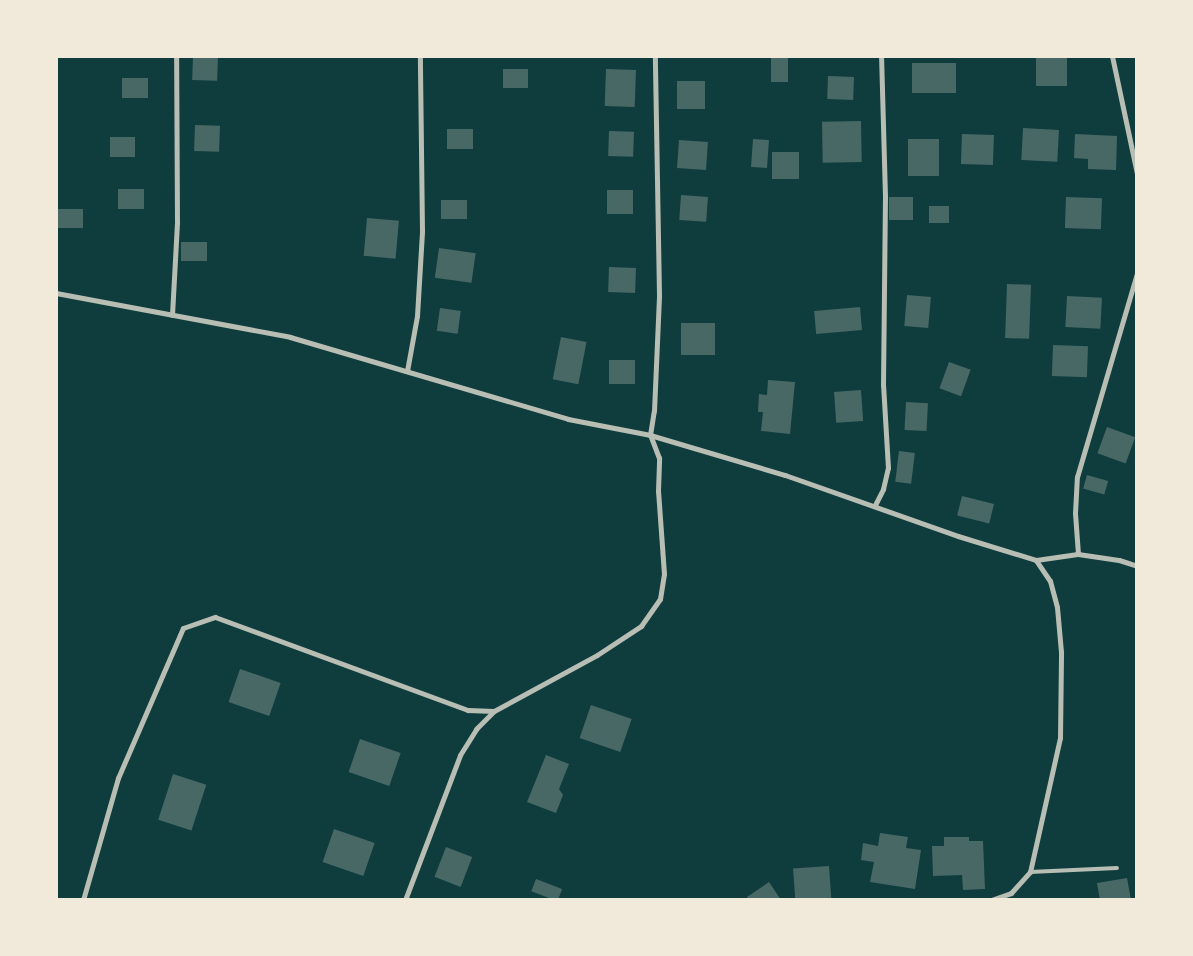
<!DOCTYPE html>
<html>
<head>
<meta charset="utf-8">
<style>
	body { margin:0 }
	#map { position:relative; width:1193px; height:956px; overflow:hidden; background:#0f3d3e; font-family:"Roboto Condensed",sans-serif }
	div>[style] { position:absolute }
	[style*='--x'] { left:calc(var(--x)*1px); top:calc(var(--y)*1px); width:calc(var(--w)*1px); rotate:calc(var(--a)*1deg) }
	.building>* { inset:0; background:#486865; transform-origin:0 0 }
	.service>* { height:4px; margin:-2px; padding:0 2px; transform-origin:2px; border-radius:2px; background:#b8beb3 }
	.minor>* { height:5px; margin:-2.5px; padding:0 2.5px; transform-origin:2.5px; border-radius:2.5px; background:#b8beb3 }
	span { translate:-50% -50%; white-space:nowrap; text-align:center; line-height:1.15; -webkit-text-stroke:4px #f1e9da; paint-order:stroke }
	.frame { position:absolute; inset:0; border:58px solid #f1e9da; pointer-events:none }
</style>
</head>
<body>
<div id="map">
	<div class="building">
		<i style="left:193px;top:56px;width:25px;height:24px;rotate:2deg"></i>
		<i style="left:771px;top:56px;width:17px;height:26px"></i>
		<i style="left:1036px;top:56px;width:31px;height:30px"></i>
		<i style="left:912px;top:63px;width:44px;height:30px"></i>
		<i style="left:503px;top:69px;width:25px;height:19px"></i>
		<i style="left:606px;top:69px;width:30px;height:37px;rotate:2deg"></i>
		<i style="left:828px;top:76px;width:26px;height:23px;rotate:2deg"></i>
		<i style="left:122px;top:78px;width:26px;height:20px"></i>
		<i style="left:677px;top:81px;width:28px;height:28px"></i>
		<i style="left:861px;top:121px;width:41px;height:39px;rotate:89deg"></i>
		<i style="left:195px;top:125px;width:25px;height:26px;rotate:2deg"></i>
		<i style="left:1023px;top:128px;width:36px;height:32px;rotate:3deg"></i>
		<i style="left:447px;top:129px;width:26px;height:20px"></i>
		<i style="left:609px;top:131px;width:25px;height:25px;rotate:2deg"></i>
		<i style="left:962px;top:134px;width:32px;height:30px;rotate:2deg"></i>
		<i style="clip-path:polygon(1075px 134px,1117px 136px,1116px 170px,1088px 169px,1088px 159px,1074px 158px)"></i>
		<i style="left:110px;top:137px;width:25px;height:20px"></i>
		<i style="left:753px;top:139px;width:16px;height:28px;rotate:4deg"></i>
		<i style="left:908px;top:139px;width:31px;height:37px"></i>
		<i style="left:679px;top:140px;width:29px;height:28px;rotate:4deg"></i>
		<i style="left:772px;top:152px;width:27px;height:27px"></i>
		<i style="left:118px;top:189px;width:26px;height:20px"></i>
		<i style="left:607px;top:190px;width:26px;height:24px"></i>
		<i style="left:681px;top:195px;width:27px;height:25px;rotate:4deg"></i>
		<i style="left:889px;top:197px;width:24px;height:23px"></i>
		<i style="left:1066px;top:197px;width:36px;height:31px;rotate:2deg"></i>
		<i style="left:441px;top:200px;width:26px;height:19px"></i>
		<i style="left:929px;top:206px;width:20px;height:17px"></i>
		<i style="left:57px;top:209px;width:26px;height:19px"></i>
		<i style="left:367px;top:218px;width:32px;height:38px;rotate:5deg"></i>
		<i style="left:181px;top:242px;width:26px;height:19px"></i>
		<i style="left:439px;top:248px;width:37px;height:30px;rotate:8deg"></i>
		<i style="left:609px;top:267px;width:27px;height:25px;rotate:2deg"></i>
		<i style="left:1007px;top:284px;width:24px;height:54px;rotate:2deg"></i>
		<i style="left:907px;top:295px;width:24px;height:31px;rotate:5deg"></i>
		<i style="left:1067px;top:296px;width:35px;height:31px;rotate:3deg"></i>
		<i style="left:860px;top:307px;width:23px;height:46px;rotate:85deg"></i>
		<i style="left:440px;top:308px;width:21px;height:23px;rotate:8deg"></i>
		<i style="left:681px;top:323px;width:34px;height:32px"></i>
		<i style="left:561px;top:337px;width:26px;height:43px;rotate:11deg"></i>
		<i style="left:1053px;top:345px;width:35px;height:31px;rotate:2deg"></i>
		<i style="left:609px;top:360px;width:26px;height:24px"></i>
		<i style="left:949px;top:362px;width:23px;height:28px;rotate:20deg"></i>
		<i style="clip-path:polygon(768px 380px,795px 382px,790px 434px,761px 431px,763px 412px,758px 412px,759px 394px,767px 395px)"></i>
		<i style="left:861px;top:390px;width:31px;height:27px;rotate:86deg"></i>
		<i style="left:906px;top:402px;width:22px;height:28px;rotate:3deg"></i>
		<i style="left:1107px;top:427px;width:30px;height:28px;rotate:20deg"></i>
		<i style="left:899px;top:451px;width:16px;height:31px;rotate:7deg"></i>
		<i style="left:1087px;top:475px;width:22px;height:14px;rotate:16deg"></i>
		<i style="left:962px;top:496px;width:33px;height:20px;rotate:14deg"></i>
		<i style="left:240px;top:669px;width:43px;height:35px;rotate:19deg"></i>
		<i style="left:591px;top:705px;width:43px;height:35px;rotate:19deg"></i>
		<i style="left:360px;top:739px;width:43px;height:35px;rotate:19deg"></i>
		<i style="clip-path:polygon(546px 755px,569px 764px,559px 789px,563px 795px,556px 813px,527px 802px)"></i>
		<i style="left:173px;top:774px;width:35px;height:48px;rotate:18deg"></i>
		<i style="left:334px;top:829px;width:43px;height:35px;rotate:19deg"></i>
		<i style="clip-path:polygon(880px 833px,908px 837px,906px 848px,921px 850px,915px 889px,870px 882px,874px 862px,861px 860px,863px 843px,878px 846px)"></i>
		<i style="clip-path:polygon(944px 837px,969px 837px,969px 841px,983px 841px,985px 889px,963px 890px,962px 875px,933px 876px,932px 846px,944px 846px)"></i>
		<i style="left:446px;top:847px;width:28px;height:32px;rotate:21deg"></i>
		<i style="left:829px;top:866px;width:32px;height:36px;rotate:86deg"></i>
		<i style="clip-path:polygon(1127px 878px,1131px 900px,1100px 900px,1097px 883px)"></i>
		<i style="left:536px;top:879px;width:28px;height:13px;rotate:21deg"></i>
		<i style="clip-path:polygon(769px 882px,781px 900px,749px 900px,747px 897px)"></i>
	</div>
	<div class="service">
		<i style="--x:1030;--y:872;--w:87;--a:-2.6"></i>
	</div>
	<div class="minor">
		<i style="--x:1112;--y:56;--w:121;--a:78"></i>
		<i style="--x:56;--y:293;--w:238;--a:10.6"></i>
		<i style="--x:290;--y:337;--w:290;--a:16.4"></i>
		<i style="--x:568;--y:419;--w:84;--a:11"></i>
		<i style="--x:650;--y:435;--w:141;--a:16.5"></i>
		<i style="--x:785;--y:475;--w:183;--a:19.4"></i>
		<i style="--x:958;--y:536;--w:82;--a:17.1"></i>
		<i style="--x:1036;--y:560;--w:42;--a:-8.1"></i>
		<i style="--x:1078;--y:554;--w:41;--a:8.3"></i>
		<i style="--x:1119;--y:560;--w:19;--a:18"></i>
		<i style="--x:172;--y:315;--w:92;--a:-86.9"></i>
		<i style="--x:177;--y:223;--w:167;--a:-90.3"></i>
		<i style="--x:407;--y:371;--w:56;--a:-79.7"></i>
		<i style="--x:417;--y:316;--w:85;--a:-86.6"></i>
		<i style="--x:422;--y:231;--w:175;--a:-90.7"></i>
		<i style="--x:875;--y:505;--w:18;--a:-63"></i>
		<i style="--x:883;--y:489;--w:22;--a:-77"></i>
		<i style="--x:888;--y:468;--w:83;--a:-93.4"></i>
		<i style="--x:883;--y:385;--w:188;--a:-89.4"></i>
		<i style="--x:885;--y:197;--w:141;--a:-91.6"></i>
		<i style="--x:1078;--y:554;--w:41;--a:-94.2"></i>
		<i style="--x:1075;--y:513;--w:36;--a:-87"></i>
		<i style="--x:1077;--y:477;--w:213;--a:-73.6"></i>
		<i style="--x:83;--y:900;--w:127;--a:-74"></i>
		<i style="--x:118;--y:778;--w:163;--a:-66.6"></i>
		<i style="--x:183;--y:628;--w:34;--a:-19"></i>
		<i style="--x:215;--y:617;--w:270;--a:20.2"></i>
		<i style="--x:468;--y:710;--w:26;--a:2"></i>
		<i style="--x:405;--y:900;--w:155;--a:-69.2"></i>
		<i style="--x:460;--y:755;--w:31;--a:-58"></i>
		<i style="--x:476;--y:729;--w:25;--a:-45"></i>
		<i style="--x:494;--y:711;--w:117;--a:-28.5"></i>
		<i style="--x:597;--y:655;--w:53;--a:-33.4"></i>
		<i style="--x:641;--y:626;--w:33;--a:-55"></i>
		<i style="--x:660;--y:599;--w:25;--a:-81"></i>
		<i style="--x:664;--y:574;--w:83;--a:-94.1"></i>
		<i style="--x:658;--y:491;--w:33;--a:-88"></i>
		<i style="--x:659;--y:458;--w:25;--a:-111"></i>
		<i style="--x:650;--y:435;--w:24;--a:-81"></i>
		<i style="--x:654;--y:411;--w:116;--a:-87.5"></i>
		<i style="--x:659;--y:295;--w:239;--a:-91"></i>
		<i style="--x:991;--y:900;--w:21;--a:-19"></i>
		<i style="--x:1011;--y:893;--w:28;--a:-48"></i>
		<i style="--x:1030;--y:872;--w:137;--a:-77.4"></i>
		<i style="--x:1060;--y:738;--w:86;--a:-89.3"></i>
		<i style="--x:1061;--y:652;--w:45;--a:-95.1"></i>
		<i style="--x:1057;--y:607;--w:27;--a:-105"></i>
		<i style="--x:1050;--y:581;--w:25;--a:-124"></i>
	</div>
	<div class="frame"></div>
</div>
</body>
</html>
